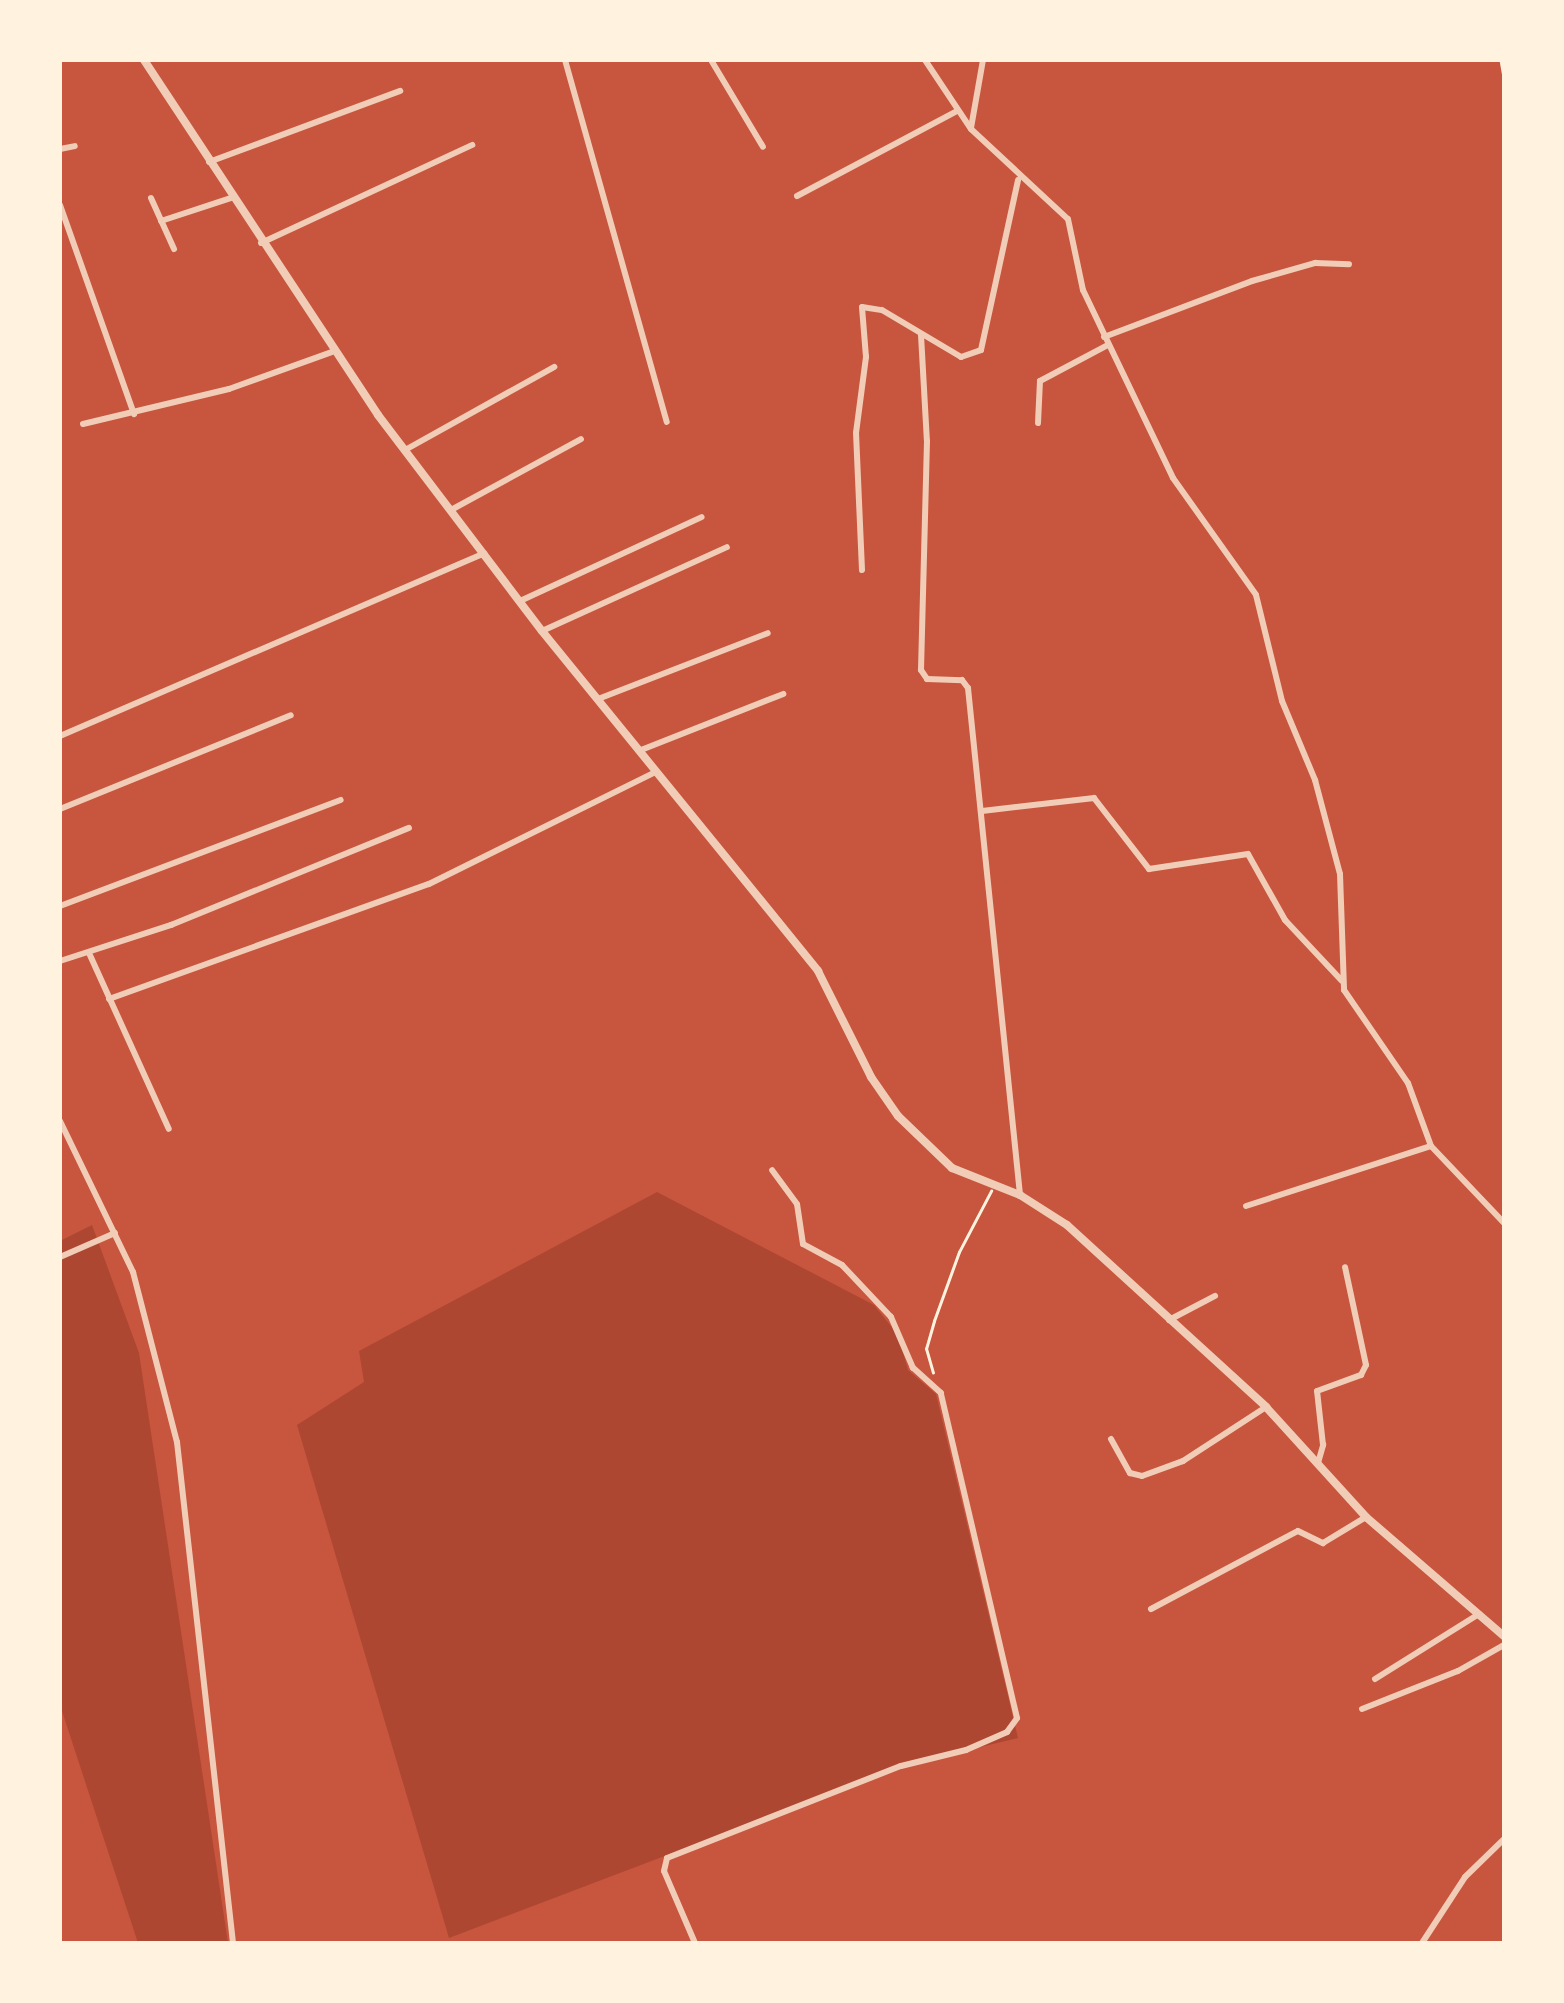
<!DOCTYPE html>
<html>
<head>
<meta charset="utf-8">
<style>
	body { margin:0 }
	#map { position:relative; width:1564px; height:2003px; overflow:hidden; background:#c8553d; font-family:Helvetica,sans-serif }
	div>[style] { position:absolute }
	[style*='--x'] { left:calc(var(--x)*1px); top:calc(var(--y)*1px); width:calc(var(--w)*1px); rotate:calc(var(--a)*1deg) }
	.green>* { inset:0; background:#ae4732 }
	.path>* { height:2.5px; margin:-1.25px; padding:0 1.25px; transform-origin:1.25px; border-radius:1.25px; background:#fff3e0 }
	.minor>* { height:6px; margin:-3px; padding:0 3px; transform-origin:3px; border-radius:3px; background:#f1ccb7 }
	.tertiary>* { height:8px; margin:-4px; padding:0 4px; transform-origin:4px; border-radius:4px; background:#f1ccb7 }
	span { translate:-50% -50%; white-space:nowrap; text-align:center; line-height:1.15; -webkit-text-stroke:8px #fff3e0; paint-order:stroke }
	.frame { position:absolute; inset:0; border:62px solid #fff3e0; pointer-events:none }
</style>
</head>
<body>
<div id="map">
	<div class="green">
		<i style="clip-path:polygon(657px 1192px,874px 1305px,898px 1335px,908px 1370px,936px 1394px,1018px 1738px,901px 1766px,449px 1938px,297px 1425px,364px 1382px,359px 1351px)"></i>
		<i style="clip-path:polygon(92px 1225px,139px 1353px,228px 1943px,138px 1943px,60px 1705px,60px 1241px)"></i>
	</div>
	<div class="path">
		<i style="--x:1501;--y:60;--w:17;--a:80"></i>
		<i style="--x:933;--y:1373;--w:25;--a:-106"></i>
		<i style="--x:926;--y:1349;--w:29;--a:-74"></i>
		<i style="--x:934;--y:1321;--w:73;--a:-70.1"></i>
		<i style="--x:959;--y:1252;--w:69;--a:-62.3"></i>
	</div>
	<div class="minor">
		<i style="--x:565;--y:60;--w:376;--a:74.3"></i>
		<i style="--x:711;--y:60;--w:101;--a:59.1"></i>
		<i style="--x:925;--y:60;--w:83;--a:56.3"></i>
		<i style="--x:971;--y:129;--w:132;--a:42.9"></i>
		<i style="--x:1068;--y:219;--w:73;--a:78.1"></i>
		<i style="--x:1083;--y:290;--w:208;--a:64.4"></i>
		<i style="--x:1173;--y:478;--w:143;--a:54.6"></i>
		<i style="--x:1256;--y:595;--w:109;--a:76.2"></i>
		<i style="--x:1282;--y:701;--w:86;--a:67.3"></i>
		<i style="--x:1315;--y:780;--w:97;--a:75.1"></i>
		<i style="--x:1340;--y:874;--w:116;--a:88"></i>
		<i style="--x:1344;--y:990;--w:113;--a:55.5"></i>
		<i style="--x:1408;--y:1083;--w:67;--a:69.9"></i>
		<i style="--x:1431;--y:1146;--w:106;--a:46.5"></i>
		<i style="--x:971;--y:128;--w:69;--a:-80"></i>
		<i style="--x:60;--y:149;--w:15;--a:-11"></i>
		<i style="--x:209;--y:162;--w:204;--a:-20.4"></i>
		<i style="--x:797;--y:196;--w:181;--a:-28"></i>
		<i style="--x:151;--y:198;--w:56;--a:65.7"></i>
		<i style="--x:60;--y:205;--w:222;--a:70.5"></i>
		<i style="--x:161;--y:221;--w:74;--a:-18.2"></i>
		<i style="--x:261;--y:243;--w:233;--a:-24.9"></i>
		<i style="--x:921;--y:335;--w:106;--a:86.8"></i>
		<i style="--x:927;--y:441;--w:229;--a:91.5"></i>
		<i style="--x:921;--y:670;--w:11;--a:56"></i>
		<i style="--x:927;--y:679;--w:35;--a:2"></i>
		<i style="--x:962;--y:680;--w:10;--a:53"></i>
		<i style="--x:968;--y:688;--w:510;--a:84.14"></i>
		<i style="--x:1104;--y:337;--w:158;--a:-20.7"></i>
		<i style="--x:1252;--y:281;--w:66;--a:-15.9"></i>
		<i style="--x:1315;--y:263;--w:34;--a:2"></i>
		<i style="--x:1038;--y:423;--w:42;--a:-87.3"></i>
		<i style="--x:1040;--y:381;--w:77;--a:-27.9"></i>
		<i style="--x:83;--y:424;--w:150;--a:-13.5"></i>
		<i style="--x:229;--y:389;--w:109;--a:-19.8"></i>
		<i style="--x:405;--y:450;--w:171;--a:-29.1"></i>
		<i style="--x:451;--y:510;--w:148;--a:-28.6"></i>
		<i style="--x:862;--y:570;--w:137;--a:-92.5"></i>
		<i style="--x:856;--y:433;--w:77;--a:-82.5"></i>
		<i style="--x:866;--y:357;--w:50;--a:-94.6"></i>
		<i style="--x:862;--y:307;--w:20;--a:9"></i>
		<i style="--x:882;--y:310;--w:92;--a:30.7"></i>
		<i style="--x:961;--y:357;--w:21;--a:-19"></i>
		<i style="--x:981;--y:350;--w:174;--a:-77.7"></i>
		<i style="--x:520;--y:601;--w:200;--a:-24.8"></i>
		<i style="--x:542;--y:631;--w:203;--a:-24.4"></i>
		<i style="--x:598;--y:699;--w:182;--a:-21.2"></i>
		<i style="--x:60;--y:736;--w:462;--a:-23.3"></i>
		<i style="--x:641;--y:750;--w:153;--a:-21.5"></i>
		<i style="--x:60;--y:809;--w:249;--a:-22.1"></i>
		<i style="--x:982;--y:811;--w:113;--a:-6.6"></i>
		<i style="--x:1094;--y:798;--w:90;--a:52.2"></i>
		<i style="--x:1149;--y:869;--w:100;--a:-8.6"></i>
		<i style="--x:1248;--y:854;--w:76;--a:60.7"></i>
		<i style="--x:1285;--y:920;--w:83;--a:46.9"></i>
		<i style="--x:60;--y:906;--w:300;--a:-20.7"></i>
		<i style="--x:89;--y:953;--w:193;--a:65.6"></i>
		<i style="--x:60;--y:961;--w:117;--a:-18"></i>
		<i style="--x:171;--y:925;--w:257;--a:-22.2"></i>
		<i style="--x:109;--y:999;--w:340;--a:-19.8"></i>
		<i style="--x:429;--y:884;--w:253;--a:-26.3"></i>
		<i style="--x:60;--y:1121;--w:168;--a:64.2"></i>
		<i style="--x:133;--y:1272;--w:176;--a:75.5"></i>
		<i style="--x:177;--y:1442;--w:504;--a:83.62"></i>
		<i style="--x:1246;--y:1206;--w:194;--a:-18"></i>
		<i style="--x:60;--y:1257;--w:60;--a:-23.6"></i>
		<i style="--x:1169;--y:1320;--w:52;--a:-27.6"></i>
		<i style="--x:1111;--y:1439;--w:39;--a:61"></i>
		<i style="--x:1130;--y:1473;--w:12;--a:14"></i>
		<i style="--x:1142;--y:1476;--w:44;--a:-20.1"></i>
		<i style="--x:1183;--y:1461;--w:99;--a:-33"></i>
		<i style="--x:1318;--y:1463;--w:19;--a:-74"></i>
		<i style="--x:1323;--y:1445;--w:54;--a:-96.3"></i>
		<i style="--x:1317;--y:1391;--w:47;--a:-20"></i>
		<i style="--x:1361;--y:1375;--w:11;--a:-63"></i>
		<i style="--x:1366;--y:1365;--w:100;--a:-102.1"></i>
		<i style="--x:1151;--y:1609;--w:166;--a:-28"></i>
		<i style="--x:1298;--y:1531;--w:28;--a:26"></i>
		<i style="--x:1323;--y:1543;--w:50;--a:-31.2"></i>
		<i style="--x:1375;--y:1679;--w:123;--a:-32"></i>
		<i style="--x:1362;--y:1709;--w:103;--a:-21.6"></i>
		<i style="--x:1458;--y:1671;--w:53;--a:-29.5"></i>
		<i style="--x:695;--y:1943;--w:78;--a:-113.3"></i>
		<i style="--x:664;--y:1871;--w:13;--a:-77"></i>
		<i style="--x:667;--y:1858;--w:251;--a:-21.5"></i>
		<i style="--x:901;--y:1766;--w:67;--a:-13.8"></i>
		<i style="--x:966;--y:1750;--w:45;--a:-23.7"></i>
		<i style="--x:1007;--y:1732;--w:17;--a:-54"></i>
		<i style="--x:1017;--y:1718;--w:334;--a:-103.2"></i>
		<i style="--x:941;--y:1393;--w:38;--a:-138"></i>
		<i style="--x:913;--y:1368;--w:56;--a:-113.3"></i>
		<i style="--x:891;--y:1317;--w:71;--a:-133.3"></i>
		<i style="--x:842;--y:1265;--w:44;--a:-151.7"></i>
		<i style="--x:803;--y:1244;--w:40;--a:-98.5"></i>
		<i style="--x:797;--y:1204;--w:42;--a:-126.3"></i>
		<i style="--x:1422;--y:1943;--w:79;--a:-56.9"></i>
		<i style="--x:1465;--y:1877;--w:54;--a:-44.3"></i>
	</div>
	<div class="tertiary">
		<i style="--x:144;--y:60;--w:425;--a:56.6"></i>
		<i style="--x:378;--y:415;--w:271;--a:52.8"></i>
		<i style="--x:542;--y:631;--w:438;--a:50.9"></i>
		<i style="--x:818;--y:971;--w:119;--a:63.4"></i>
		<i style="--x:871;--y:1077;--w:47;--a:55.3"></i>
		<i style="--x:898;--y:1116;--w:75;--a:43.9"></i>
		<i style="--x:952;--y:1168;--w:73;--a:21.7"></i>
		<i style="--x:1020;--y:1195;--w:56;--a:32.6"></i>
		<i style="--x:1067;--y:1225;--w:270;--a:42.4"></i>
		<i style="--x:1266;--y:1407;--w:149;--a:47.7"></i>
		<i style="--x:1366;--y:1517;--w:182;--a:40.8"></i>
	</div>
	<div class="frame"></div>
</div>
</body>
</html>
